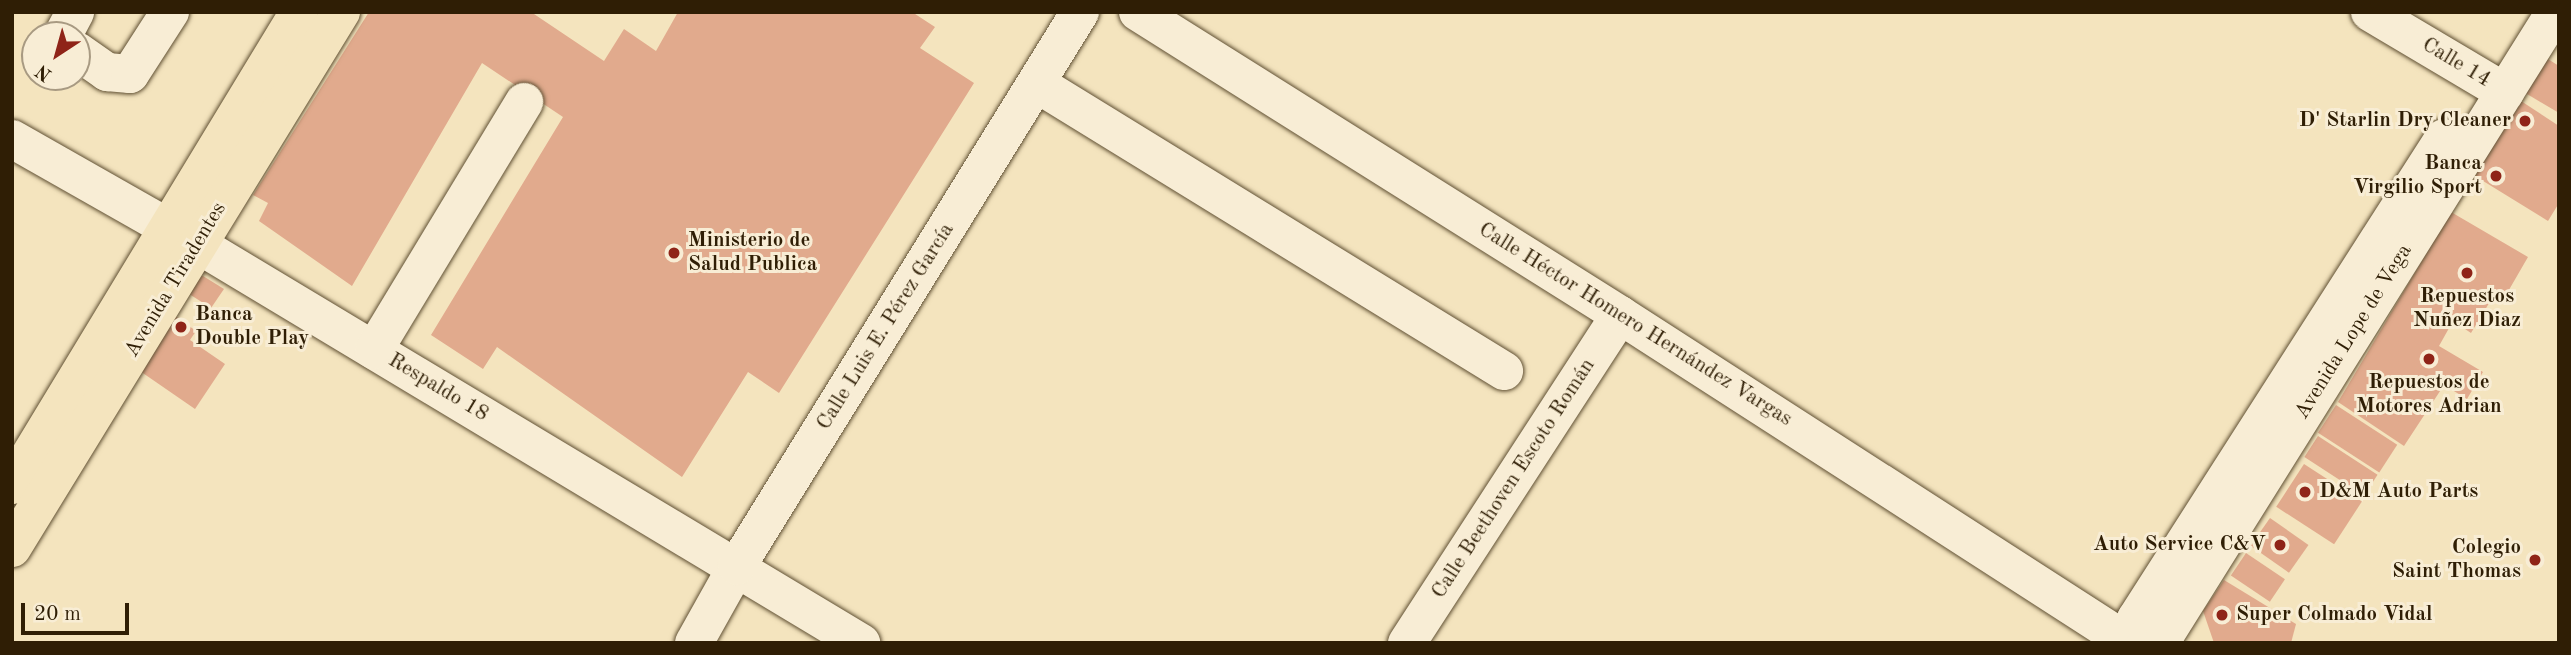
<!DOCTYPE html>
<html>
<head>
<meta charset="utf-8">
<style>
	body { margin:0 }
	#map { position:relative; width:2571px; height:655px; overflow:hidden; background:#f4e4be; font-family:"Old Standard TT",serif }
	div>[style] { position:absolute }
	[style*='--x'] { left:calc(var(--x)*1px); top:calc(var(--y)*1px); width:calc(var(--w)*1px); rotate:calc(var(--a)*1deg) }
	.building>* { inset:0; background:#e1aa8d; transform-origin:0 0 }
	.roads { filter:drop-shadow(0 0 2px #605033) drop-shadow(0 0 2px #605033) }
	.minor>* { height:38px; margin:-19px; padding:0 19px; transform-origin:19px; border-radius:19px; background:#f8edd5 }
	.major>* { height:38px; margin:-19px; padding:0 19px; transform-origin:19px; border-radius:19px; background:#f4e4be }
	.dots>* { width:19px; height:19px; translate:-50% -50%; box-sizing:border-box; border:4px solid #f8edd5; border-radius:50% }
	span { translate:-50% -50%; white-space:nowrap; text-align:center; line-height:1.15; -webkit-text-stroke:6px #f8edd5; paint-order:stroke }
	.street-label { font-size:21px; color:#2f1e05 }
	.poi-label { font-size:21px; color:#2f1e05; font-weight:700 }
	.right { translate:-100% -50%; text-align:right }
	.left { translate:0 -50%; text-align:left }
	.frame { position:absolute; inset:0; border:14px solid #2f1e05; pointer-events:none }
	.north { position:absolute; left:21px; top:21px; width:70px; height:70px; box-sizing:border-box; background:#f8edd5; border:2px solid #a89a82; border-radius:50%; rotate:216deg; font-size:19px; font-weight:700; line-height:28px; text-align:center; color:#2f1e05 }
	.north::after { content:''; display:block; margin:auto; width:24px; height:32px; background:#8f2418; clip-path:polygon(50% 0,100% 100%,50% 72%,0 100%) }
	.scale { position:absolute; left:21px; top:603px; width:108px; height:32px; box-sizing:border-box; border:4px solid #2f1e05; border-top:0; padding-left:9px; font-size:21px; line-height:24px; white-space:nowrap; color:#2f1e05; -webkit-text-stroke:5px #f8edd5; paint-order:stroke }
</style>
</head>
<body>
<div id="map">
	<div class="building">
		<i style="clip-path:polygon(369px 12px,531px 12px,604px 61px,624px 29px,656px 51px,678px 12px,912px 12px,935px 27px,920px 48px,974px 83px,779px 393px,748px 372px,682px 477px,497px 347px,483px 369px,431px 335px,563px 117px,482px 63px,352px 286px,259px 221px,268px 203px,253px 195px)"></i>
		<i style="clip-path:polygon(2543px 56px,2559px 66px,2559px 113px,2522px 91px)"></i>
		<i style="clip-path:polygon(2521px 101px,2559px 126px,2559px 203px,2548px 221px,2475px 176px)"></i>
		<i style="clip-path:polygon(2451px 212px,2528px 257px,2506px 295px,2497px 290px,2471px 333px,2453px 321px,2439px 346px,2483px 372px,2467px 399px,2444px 385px,2404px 446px,2338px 402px)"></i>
		<i style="clip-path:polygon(203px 276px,224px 289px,211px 308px,183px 290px,191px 278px)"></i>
		<i style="clip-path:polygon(174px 315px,196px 331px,190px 340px,225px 364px,195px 409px,137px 369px)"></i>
		<i style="left:2336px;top:405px;width:73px;height:33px;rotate:33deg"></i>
		<i style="left:2318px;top:436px;width:71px;height:25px;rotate:33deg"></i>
		<i style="left:2304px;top:464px;width:69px;height:51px;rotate:33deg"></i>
		<i style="left:2270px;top:518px;width:47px;height:34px;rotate:35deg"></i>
		<i style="left:2246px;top:553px;width:47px;height:27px;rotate:34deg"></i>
		<i style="clip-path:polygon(2224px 580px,2296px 624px,2291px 643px,2214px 643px,2203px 611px)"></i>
	</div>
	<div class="roads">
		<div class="minor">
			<i style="--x:1138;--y:12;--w:569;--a:32.15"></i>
			<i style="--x:1620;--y:315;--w:606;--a:32.8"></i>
			<i style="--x:2370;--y:12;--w:157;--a:30.7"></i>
			<i style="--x:63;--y:35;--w:26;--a:-62"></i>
			<i style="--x:77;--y:51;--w:37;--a:35"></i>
			<i style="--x:107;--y:72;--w:23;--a:5"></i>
			<i style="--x:130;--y:74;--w:74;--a:-57.2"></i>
			<i style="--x:1039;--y:85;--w:546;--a:31.59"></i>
			<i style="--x:12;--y:139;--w:213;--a:29.6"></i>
			<i style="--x:197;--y:244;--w:775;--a:31"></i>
			<i style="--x:374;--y:350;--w:290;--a:-58.8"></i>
			<i style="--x:694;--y:643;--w:88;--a:-60.8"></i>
			<i style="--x:737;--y:566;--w:652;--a:-58.24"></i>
			<i style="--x:1407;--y:643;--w:391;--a:-57"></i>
			<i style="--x:2136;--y:643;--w:24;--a:-90"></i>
			<i style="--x:2136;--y:619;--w:571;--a:-57.37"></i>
			<i style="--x:2146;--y:643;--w:21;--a:-23"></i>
			<i style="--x:2165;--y:635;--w:735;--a:-57.95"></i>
		</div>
		<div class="major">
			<i style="--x:12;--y:485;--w:553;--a:-58.75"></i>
			<i style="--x:12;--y:548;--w:629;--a:-58.46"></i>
		</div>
	</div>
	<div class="dots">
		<i style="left:2525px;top:121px;background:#8f2418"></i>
		<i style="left:2496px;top:176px;background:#8f2418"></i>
		<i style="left:674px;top:253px;background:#8f2418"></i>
		<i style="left:2467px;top:273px;background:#8f2418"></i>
		<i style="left:181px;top:327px;background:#8f2418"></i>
		<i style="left:2429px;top:359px;background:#8f2418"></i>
		<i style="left:2305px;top:492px;background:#8f2418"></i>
		<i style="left:2280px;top:545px;background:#8f2418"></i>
		<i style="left:2535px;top:560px;background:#8f2418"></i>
		<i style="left:2222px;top:615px;background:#8f2418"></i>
	</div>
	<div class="street-label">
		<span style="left:2456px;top:63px;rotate:31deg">Calle 14</span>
		<span style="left:176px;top:280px;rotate:-59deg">Avenida Tiradentes</span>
		<span style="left:1635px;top:325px;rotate:32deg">Calle Héctor Homero Hernández Vargas</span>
		<span style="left:886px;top:327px;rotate:-58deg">Calle Luis E. Pérez García</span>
		<span style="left:2354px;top:332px;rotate:-58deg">Avenida Lope de Vega</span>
		<span style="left:438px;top:388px;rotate:31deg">Respaldo 18</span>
		<span style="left:1514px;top:479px;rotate:-57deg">Calle Beethoven Escoto Román</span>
	</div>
	<div class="poi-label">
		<span class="right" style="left:2511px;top:121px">D' Starlin Dry Cleaner</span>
		<span class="right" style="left:2482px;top:176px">Banca<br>Virgilio Sport</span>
		<span class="left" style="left:688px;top:253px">Ministerio de<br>Salud Publica</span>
		<span style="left:2467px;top:309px">Repuestos<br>Nuñez Diaz</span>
		<span class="left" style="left:195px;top:327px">Banca<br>Double Play</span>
		<span style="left:2429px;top:395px">Repuestos de<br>Motores Adrian</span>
		<span class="left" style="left:2319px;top:492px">D&amp;M Auto Parts</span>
		<span class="right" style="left:2266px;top:545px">Auto Service C&amp;V</span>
		<span class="right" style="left:2521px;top:560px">Colegio<br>Saint Thomas</span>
		<span class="left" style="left:2236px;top:615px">Super Colmado Vidal</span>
	</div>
	<div class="frame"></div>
	<div class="north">N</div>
	<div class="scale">20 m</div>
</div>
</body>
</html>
